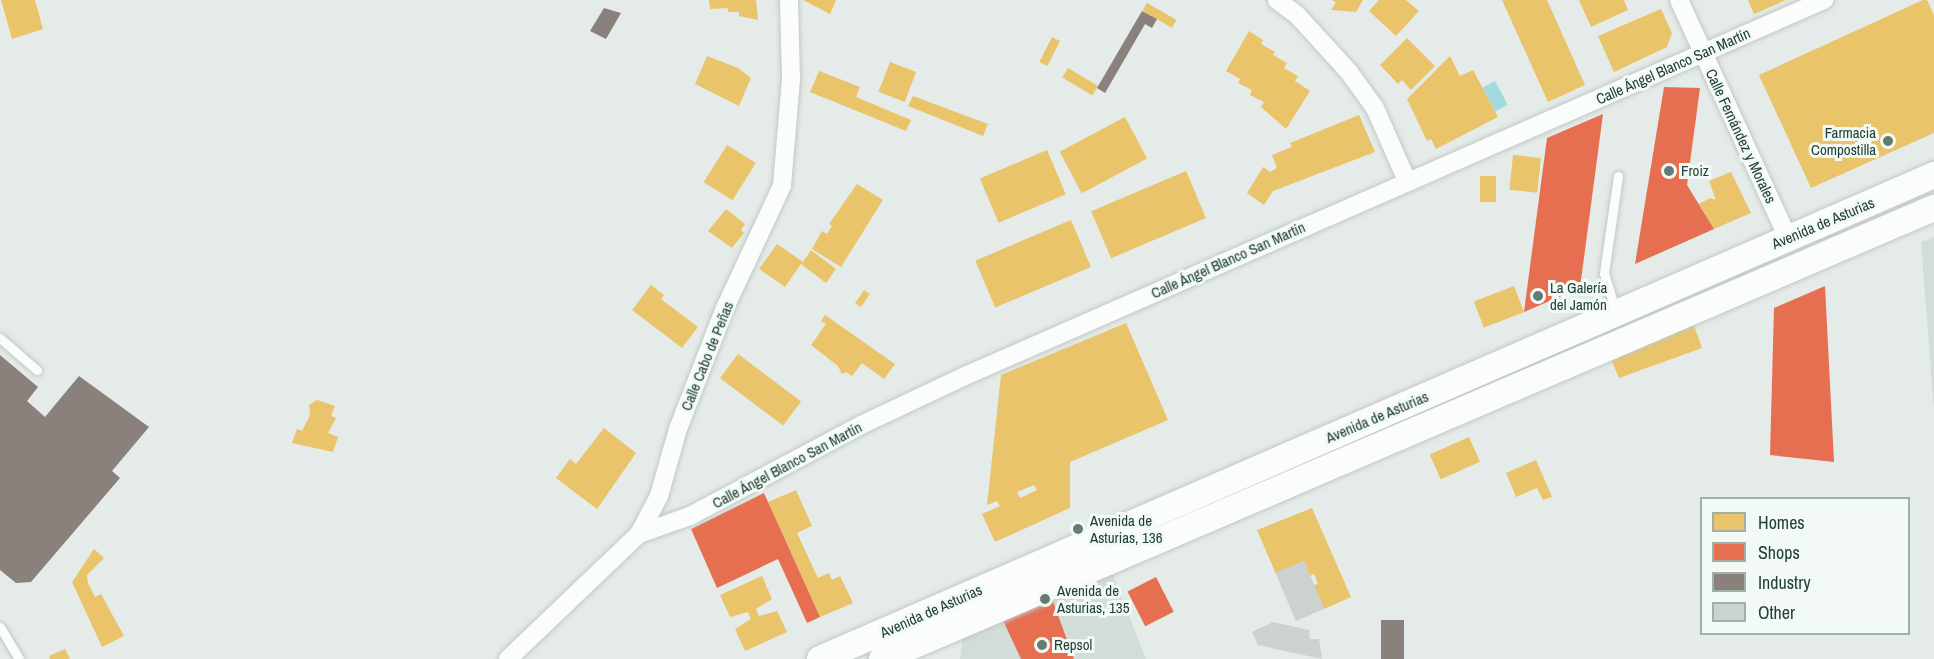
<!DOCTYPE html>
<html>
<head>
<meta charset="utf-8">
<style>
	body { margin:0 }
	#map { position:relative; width:1934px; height:659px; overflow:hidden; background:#e5ebe8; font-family:"Archivo Narrow",sans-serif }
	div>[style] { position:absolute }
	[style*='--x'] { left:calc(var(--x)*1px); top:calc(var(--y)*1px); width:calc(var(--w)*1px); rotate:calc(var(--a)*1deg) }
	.built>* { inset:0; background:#d2ddd7 }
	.water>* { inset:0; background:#a1dbdd; transform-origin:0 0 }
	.homes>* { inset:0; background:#e9c46a; transform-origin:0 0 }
	.shops>* { inset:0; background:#e76f51; transform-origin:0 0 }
	.industry>* { inset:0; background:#8a817c; transform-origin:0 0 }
	.building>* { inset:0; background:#ccd2cf; transform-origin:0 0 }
	.roads { filter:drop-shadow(0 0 2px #c2c8c5) drop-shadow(0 0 2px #c2c8c5) }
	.service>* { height:9px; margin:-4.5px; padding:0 4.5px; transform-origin:4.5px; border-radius:4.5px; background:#fbfcfc }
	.minor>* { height:18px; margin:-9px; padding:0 9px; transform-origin:9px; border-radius:9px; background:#fbfcfc }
	.secondary>* { height:26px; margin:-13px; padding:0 13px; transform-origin:13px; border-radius:13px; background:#fbfcfc }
	.dots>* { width:16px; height:16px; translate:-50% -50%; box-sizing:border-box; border:3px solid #f3faf6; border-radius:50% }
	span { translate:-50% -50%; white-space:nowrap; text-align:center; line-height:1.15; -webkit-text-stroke:6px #f3faf6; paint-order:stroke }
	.street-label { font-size:15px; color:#204134 }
	.poi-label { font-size:15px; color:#204134 }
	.right { translate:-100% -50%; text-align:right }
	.left { translate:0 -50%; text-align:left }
	.legend { position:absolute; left:1700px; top:497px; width:210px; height:138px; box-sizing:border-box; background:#f3faf6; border:2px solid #9fb0a8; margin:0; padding:8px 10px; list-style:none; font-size:18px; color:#204134 }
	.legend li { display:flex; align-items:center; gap:12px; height:30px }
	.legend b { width:30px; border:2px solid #9fb0a8 }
</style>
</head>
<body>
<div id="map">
	<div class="built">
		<i style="clip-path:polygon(1934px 237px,1934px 411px,1921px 242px)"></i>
		<i style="clip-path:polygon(1111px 570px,1146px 659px,960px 659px,963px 635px)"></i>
	</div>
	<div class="water">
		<i style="left:1495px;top:81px;width:27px;height:14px;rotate:62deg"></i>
	</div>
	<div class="homes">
		<i style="clip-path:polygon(1px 0,35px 0,43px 29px,12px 39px)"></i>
		<i style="clip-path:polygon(709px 0,756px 0,758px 20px,739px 16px,739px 12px,728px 12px,728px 8px,710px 9px)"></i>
		<i style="clip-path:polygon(803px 0,836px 0,830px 14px)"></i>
		<i style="clip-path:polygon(1332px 0,1363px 0,1356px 12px,1331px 10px,1336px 2px)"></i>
		<i style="clip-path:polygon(1379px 0,1406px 0,1419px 11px,1396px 36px,1369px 11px)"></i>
		<i style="clip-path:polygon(1502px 0,1547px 0,1585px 85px,1548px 102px)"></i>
		<i style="clip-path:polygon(1579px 0,1624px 0,1628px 10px,1591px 27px)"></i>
		<i style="clip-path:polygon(1748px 0,1786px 0,1754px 14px)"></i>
		<i style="clip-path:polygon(1923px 0,1927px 0,1934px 15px,1934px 133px,1811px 188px,1759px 75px)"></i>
		<i style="left:1147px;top:3px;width:34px;height:9px;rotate:30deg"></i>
		<i style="clip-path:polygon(1661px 9px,1672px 33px,1667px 47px,1614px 72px,1598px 36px)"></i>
		<i style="clip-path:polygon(1249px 31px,1263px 40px,1261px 44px,1275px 52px,1273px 55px,1287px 63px,1284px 68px,1298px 76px,1295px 81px,1310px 91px,1286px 129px,1261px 107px,1264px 102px,1250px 95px,1252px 90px,1238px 83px,1240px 79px,1226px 71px)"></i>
		<i style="left:1052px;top:37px;width:9px;height:28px;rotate:27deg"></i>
		<i style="clip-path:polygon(1407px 38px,1435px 66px,1411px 90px,1402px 80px,1398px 84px,1380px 65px)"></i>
		<i style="clip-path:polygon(707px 56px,738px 68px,751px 78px,739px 106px,695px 84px)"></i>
		<i style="clip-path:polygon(1450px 56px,1460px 76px,1473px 70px,1498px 117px,1436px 149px,1431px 139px,1427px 141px,1407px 99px)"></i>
		<i style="left:890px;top:62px;width:28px;height:32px;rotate:21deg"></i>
		<i style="left:1068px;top:68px;width:35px;height:11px;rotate:31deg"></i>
		<i style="clip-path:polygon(819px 71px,860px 87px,856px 97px,911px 120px,906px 131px,810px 92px)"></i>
		<i style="clip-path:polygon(913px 96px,988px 124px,983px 136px,908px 106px)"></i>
		<i style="clip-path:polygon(1359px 115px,1375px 152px,1273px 191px,1264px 205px,1247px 193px,1263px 167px,1270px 172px,1277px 168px,1272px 155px,1292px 147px,1290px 143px)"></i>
		<i style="left:1125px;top:117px;width:47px;height:74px;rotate:62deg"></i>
		<i style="left:727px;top:145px;width:34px;height:44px;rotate:32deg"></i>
		<i style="left:1047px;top:150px;width:48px;height:73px;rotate:67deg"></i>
		<i style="left:1513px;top:155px;width:28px;height:35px;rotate:6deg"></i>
		<i style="left:1186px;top:171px;width:51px;height:103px;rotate:67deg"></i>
		<i style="clip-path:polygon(1731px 172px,1751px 213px,1714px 229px,1699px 204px,1710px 198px,1716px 200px,1709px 181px)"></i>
		<i style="left:1480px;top:176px;width:16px;height:26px"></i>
		<i style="clip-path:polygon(857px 184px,883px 200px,841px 267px,812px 249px,822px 231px,827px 234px,832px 226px,829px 224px)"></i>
		<i style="clip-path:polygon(726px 209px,745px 224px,741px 230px,744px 233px,732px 248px,708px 231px)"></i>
		<i style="left:1071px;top:220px;width:51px;height:104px;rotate:67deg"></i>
		<i style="clip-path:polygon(777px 244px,803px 262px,811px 250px,836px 269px,826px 283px,801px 264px,785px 287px,759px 269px)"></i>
		<i style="clip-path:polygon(651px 285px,664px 295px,661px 299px,698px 327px,682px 348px,632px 310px)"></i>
		<i style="left:1514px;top:286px;width:28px;height:43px;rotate:69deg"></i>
		<i style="left:864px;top:290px;width:7px;height:16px;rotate:34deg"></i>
		<i style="clip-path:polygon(825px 315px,895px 364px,884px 379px,862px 363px,852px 376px,846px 372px,842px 374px,838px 366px,811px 345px,826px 324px,821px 321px)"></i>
		<i style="clip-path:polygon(1691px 317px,1702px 348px,1619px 378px,1608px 352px)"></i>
		<i style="clip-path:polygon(evenodd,1126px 323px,1168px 420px,1070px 462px,1070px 508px,995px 542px,982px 514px,1000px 506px,997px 501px,987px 505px,1001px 375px,1126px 323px,1034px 485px,1037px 490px,1020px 498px,1017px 492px,1034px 485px)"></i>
		<i style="left:738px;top:354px;width:79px;height:30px;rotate:37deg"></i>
		<i style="clip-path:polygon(317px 400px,335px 406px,331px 416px,336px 418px,328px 433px,338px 437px,333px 452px,292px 443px,297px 429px,302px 431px,310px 415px,309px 405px)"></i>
		<i style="clip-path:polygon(604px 428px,636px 453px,597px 509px,556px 478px,570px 459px,576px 464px)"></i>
		<i style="left:1469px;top:437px;width:27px;height:43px;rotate:66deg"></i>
		<i style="clip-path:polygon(1536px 460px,1552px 497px,1543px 500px,1537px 488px,1516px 497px,1506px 473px)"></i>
		<i style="clip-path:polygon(796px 490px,812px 526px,797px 533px,818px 578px,829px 573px,832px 580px,840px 576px,853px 603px,820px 617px,768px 502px)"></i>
		<i style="clip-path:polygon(1312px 508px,1351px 597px,1324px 609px,1314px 585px,1318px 584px,1314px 574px,1310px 576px,1304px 561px,1276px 574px,1257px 530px)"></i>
		<i style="clip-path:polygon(94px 549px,104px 558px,87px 575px,88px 583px,95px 597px,101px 594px,124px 636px,102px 647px,72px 582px)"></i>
		<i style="clip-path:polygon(762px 576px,772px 599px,756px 609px,759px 616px,777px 611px,787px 632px,745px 651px,735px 629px,751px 619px,748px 612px,730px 617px,720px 595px)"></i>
		<i style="clip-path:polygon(65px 649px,70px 659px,50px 659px,49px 656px)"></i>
	</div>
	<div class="shops">
		<i style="clip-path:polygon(1664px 87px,1700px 88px,1687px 185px,1714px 229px,1635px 264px)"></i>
		<i style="clip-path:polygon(1603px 114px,1580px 288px,1524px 312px,1547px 138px)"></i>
		<i style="clip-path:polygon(1825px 286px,1834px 462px,1770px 455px,1774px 308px)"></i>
		<i style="clip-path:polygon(764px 493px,820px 617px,807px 623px,778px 559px,717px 588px,691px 529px)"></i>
		<i style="left:1156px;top:577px;width:39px;height:32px;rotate:63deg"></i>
		<i style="clip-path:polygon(1051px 596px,1074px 659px,1021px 659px,1002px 618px)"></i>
	</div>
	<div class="industry">
		<i style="clip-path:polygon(604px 8px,621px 13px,606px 39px,590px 31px)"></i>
		<i style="clip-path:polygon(1142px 11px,1157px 19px,1152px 28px,1145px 24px,1105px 93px,1097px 88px)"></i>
		<i style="clip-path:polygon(0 355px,38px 387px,27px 401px,45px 417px,79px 376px,149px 427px,112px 471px,120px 478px,31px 582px,16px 583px,0 570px)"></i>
		<i style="left:1381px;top:620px;width:23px;height:39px"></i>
	</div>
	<div class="building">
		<i style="left:1304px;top:561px;width:52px;height:31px;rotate:67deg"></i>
		<i style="clip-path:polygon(1273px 622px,1309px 630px,1310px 639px,1319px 639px,1322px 659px,1258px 645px,1252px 632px)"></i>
	</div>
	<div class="roads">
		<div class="service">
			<i style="--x:1616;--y:312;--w:41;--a:-107.1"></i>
			<i style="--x:1604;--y:273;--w:98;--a:-81.8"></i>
			<i style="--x:0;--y:338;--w:49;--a:40.9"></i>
			<i style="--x:0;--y:627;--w:37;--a:59"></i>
		</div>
		<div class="minor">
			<i style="--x:1277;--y:0;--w:25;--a:37"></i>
			<i style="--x:1297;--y:15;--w:77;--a:47.6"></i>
			<i style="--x:1349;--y:72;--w:44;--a:54.2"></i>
			<i style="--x:1375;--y:108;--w:80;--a:66.3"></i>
			<i style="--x:1679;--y:0;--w:262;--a:65.4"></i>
			<i style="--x:639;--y:534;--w:54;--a:-19.4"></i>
			<i style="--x:690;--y:516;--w:194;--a:-28"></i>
			<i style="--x:861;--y:425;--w:115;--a:-25.2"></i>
			<i style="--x:965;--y:376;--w:938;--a:-23.64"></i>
			<i style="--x:508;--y:659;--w:181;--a:-43.7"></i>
			<i style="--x:639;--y:534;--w:43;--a:-62.2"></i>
			<i style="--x:659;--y:496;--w:70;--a:-74.2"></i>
			<i style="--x:678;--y:429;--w:130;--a:-68.8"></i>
			<i style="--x:725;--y:308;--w:135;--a:-65"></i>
			<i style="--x:782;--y:186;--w:108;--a:-85.2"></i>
			<i style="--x:791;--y:78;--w:78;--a:-91.5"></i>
		</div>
		<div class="secondary">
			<i style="--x:820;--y:659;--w:1215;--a:-23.48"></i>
			<i style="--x:882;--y:659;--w:1145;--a:-23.21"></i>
		</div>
	</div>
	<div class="dots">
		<i style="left:1888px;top:141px;background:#657c73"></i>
		<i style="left:1669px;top:171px;background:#657c73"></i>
		<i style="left:1538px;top:296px;background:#657c73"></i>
		<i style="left:1078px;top:529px;background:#657c73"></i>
		<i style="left:1045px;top:599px;background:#657c73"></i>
		<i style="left:1042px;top:645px;background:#657c73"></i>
	</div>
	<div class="street-label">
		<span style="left:1673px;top:66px;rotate:-24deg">Calle Ángel Blanco San Martín</span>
		<span style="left:1741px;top:136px;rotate:65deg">Calle Fernández y Morales</span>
		<span style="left:1823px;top:223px;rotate:-23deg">Avenida de Asturias</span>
		<span style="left:1228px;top:260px;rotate:-24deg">Calle Ángel Blanco San Martín</span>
		<span style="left:707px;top:356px;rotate:-68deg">Calle Cabo de Peñas</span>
		<span style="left:1377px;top:417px;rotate:-23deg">Avenida de Asturias</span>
		<span style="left:787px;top:465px;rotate:-28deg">Calle Ángel Blanco San Martín</span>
		<span style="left:931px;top:611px;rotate:-24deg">Avenida de Asturias</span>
	</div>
	<div class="poi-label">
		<span class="right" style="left:1876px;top:141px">Farmacia<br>Compostilla</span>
		<span class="left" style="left:1681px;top:171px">Froiz</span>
		<span class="left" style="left:1550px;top:296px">La Galería<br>del Jamón</span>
		<span class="left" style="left:1090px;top:529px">Avenida de<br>Asturias, 136</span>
		<span class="left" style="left:1057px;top:599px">Avenida de<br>Asturias, 135</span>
		<span class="left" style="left:1054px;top:645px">Repsol</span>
	</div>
	<ul class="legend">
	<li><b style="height:16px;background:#e9c46a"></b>Homes</li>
	<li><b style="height:16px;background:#e76f51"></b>Shops</li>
	<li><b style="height:16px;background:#8a817c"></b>Industry</li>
	<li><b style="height:16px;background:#ccd2cf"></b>Other</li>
	</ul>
</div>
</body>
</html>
